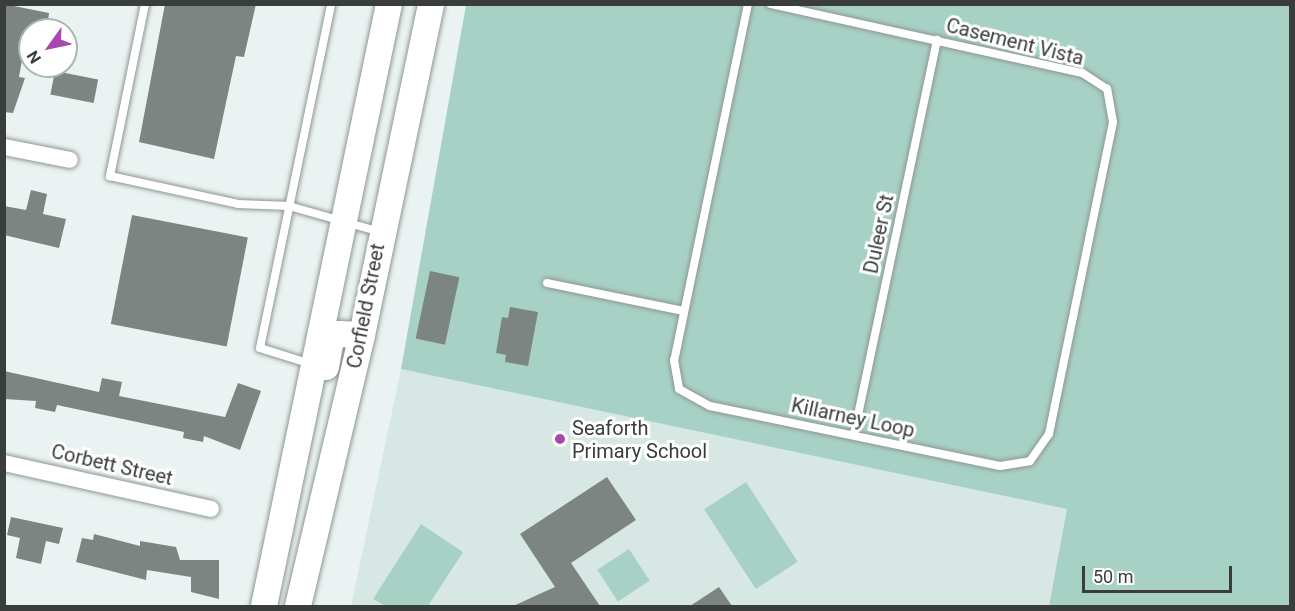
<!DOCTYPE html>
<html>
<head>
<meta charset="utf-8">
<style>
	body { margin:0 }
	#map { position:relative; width:1295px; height:611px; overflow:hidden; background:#eaf3f1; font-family:Roboto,sans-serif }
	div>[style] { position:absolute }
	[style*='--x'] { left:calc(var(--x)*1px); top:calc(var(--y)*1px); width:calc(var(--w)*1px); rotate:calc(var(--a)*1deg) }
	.built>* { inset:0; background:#d7e8e4 }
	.green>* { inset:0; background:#a8d1c5; transform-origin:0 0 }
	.building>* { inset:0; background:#7c8582; transform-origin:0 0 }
	.roads { filter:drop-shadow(0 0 2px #8e9694) drop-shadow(0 0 2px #8e9694) }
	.service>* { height:8px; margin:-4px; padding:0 4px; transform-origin:4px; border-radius:4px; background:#fff }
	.minor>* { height:16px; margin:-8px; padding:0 8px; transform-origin:8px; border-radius:8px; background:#fff }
	.primary>* { height:26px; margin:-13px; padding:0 13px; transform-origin:13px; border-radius:13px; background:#fff }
	.dots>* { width:16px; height:16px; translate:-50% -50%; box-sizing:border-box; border:3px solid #fff; border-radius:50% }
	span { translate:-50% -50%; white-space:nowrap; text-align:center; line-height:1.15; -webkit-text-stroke:6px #fff; paint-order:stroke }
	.street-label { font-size:20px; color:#393d3b }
	.poi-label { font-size:20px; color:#393d3b }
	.left { translate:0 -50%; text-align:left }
	.frame { position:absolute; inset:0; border:6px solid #393d3b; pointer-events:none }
	.north { position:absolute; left:18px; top:18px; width:60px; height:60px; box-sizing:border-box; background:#fff; border:2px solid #b0b1b1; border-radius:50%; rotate:237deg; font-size:16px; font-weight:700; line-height:24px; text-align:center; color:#393d3b }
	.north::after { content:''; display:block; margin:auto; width:21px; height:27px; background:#a847ae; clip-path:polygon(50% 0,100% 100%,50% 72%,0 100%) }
	.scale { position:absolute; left:1082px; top:566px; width:150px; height:27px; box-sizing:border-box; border:3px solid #393d3b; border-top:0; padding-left:8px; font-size:18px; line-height:21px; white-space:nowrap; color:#393d3b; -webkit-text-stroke:4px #fff; paint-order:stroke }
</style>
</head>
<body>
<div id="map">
	<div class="built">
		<i style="clip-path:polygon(401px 369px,1068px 509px,1049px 606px,351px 606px)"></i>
	</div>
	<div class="green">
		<i style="clip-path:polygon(466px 5px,1290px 5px,1290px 606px,1049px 606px,1067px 509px,401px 369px)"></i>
		<i style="left:746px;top:482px;width:95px;height:50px;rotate:57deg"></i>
		<i style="clip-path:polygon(421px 524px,463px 552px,428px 606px,385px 606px,373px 599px)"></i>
		<i style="left:629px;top:549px;width:38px;height:38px;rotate:57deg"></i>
	</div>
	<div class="building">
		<i style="clip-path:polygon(4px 4px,49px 13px,47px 28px,34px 25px,27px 32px,19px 77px,25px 78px,13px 113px,4px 112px)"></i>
		<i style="clip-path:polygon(165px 4px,256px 4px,244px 57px,236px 56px,214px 159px,139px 142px)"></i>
		<i style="left:55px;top:71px;width:44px;height:24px;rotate:11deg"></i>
		<i style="clip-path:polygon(31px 190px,47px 194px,43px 214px,66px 219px,59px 248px,4px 235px,4px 206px,26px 210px)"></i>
		<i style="left:132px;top:215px;width:118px;height:111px;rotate:11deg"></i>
		<i style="left:430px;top:271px;width:30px;height:69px;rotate:12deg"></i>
		<i style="clip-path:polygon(510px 307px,538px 312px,528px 366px,505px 362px,506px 355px,496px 353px,502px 317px,508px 318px)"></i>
		<i style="clip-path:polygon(4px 371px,99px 392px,102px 378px,122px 382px,119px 396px,225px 417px,238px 383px,261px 391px,240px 450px,204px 436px,203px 442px,183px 438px,184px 432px,57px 405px,55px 412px,35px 408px,36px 401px,4px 399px)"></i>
		<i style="clip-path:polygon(607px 477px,636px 520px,571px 563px,600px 606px,513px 606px,555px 587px,520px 534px)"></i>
		<i style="clip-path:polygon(11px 517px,63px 528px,59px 544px,46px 541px,41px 564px,16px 558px,20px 538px,7px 535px)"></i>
		<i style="clip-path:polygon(94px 534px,140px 546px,140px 541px,176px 547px,180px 560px,219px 560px,219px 599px,191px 592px,191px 577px,147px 570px,146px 580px,76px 562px,82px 538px,93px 540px)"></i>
		<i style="clip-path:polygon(719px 587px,732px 606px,690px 606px)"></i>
	</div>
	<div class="roads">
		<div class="service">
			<i style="--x:145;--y:4;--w:176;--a:101.5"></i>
			<i style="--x:110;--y:176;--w:131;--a:12.3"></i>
			<i style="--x:238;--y:204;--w:51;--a:2.2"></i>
			<i style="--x:289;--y:206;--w:95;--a:15.9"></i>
			<i style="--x:748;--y:4;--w:364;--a:101.7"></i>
			<i style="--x:674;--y:360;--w:29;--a:80"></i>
			<i style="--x:679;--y:389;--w:35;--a:29"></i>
			<i style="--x:710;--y:406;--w:296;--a:11.7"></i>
			<i style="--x:1000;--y:466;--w:30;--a:-9"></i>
			<i style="--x:1030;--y:461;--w:33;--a:-55"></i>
			<i style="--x:1049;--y:434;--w:318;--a:-78.4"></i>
			<i style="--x:1113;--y:122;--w:34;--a:-100"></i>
			<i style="--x:1107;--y:89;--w:30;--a:-147"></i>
			<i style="--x:1082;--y:73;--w:319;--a:-167.5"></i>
			<i style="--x:547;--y:283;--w:139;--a:11.6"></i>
			<i style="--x:311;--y:364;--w:53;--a:-162.6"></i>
			<i style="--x:260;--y:348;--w:351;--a:-78.3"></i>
			<i style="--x:854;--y:434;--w:403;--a:-78.1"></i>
		</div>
		<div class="minor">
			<i style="--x:4;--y:147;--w:67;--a:11.1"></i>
			<i style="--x:4;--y:463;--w:212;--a:12.5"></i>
		</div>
		<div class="primary">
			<i style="--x:326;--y:367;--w:28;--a:-80"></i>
			<i style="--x:331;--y:339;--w:10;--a:-29"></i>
			<i style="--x:340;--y:334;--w:22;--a:3"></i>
			<i style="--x:264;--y:606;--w:615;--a:-78.27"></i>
			<i style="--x:298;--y:606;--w:278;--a:-76.7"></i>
			<i style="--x:362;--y:335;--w:338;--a:-78.2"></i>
		</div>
	</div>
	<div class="dots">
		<i style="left:560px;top:439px;background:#a847ae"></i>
	</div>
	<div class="street-label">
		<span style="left:1015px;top:42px;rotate:14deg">Casement Vista</span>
		<span style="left:879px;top:234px;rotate:-78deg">Duleer St</span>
		<span style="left:366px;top:306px;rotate:-79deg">Corfield Street</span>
		<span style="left:853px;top:418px;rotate:12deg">Killarney Loop</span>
		<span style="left:112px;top:465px;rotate:13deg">Corbett Street</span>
	</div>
	<div class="poi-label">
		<span class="left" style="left:572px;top:440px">Seaforth<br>Primary School</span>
	</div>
	<div class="frame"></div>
	<div class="north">N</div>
	<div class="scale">50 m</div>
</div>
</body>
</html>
